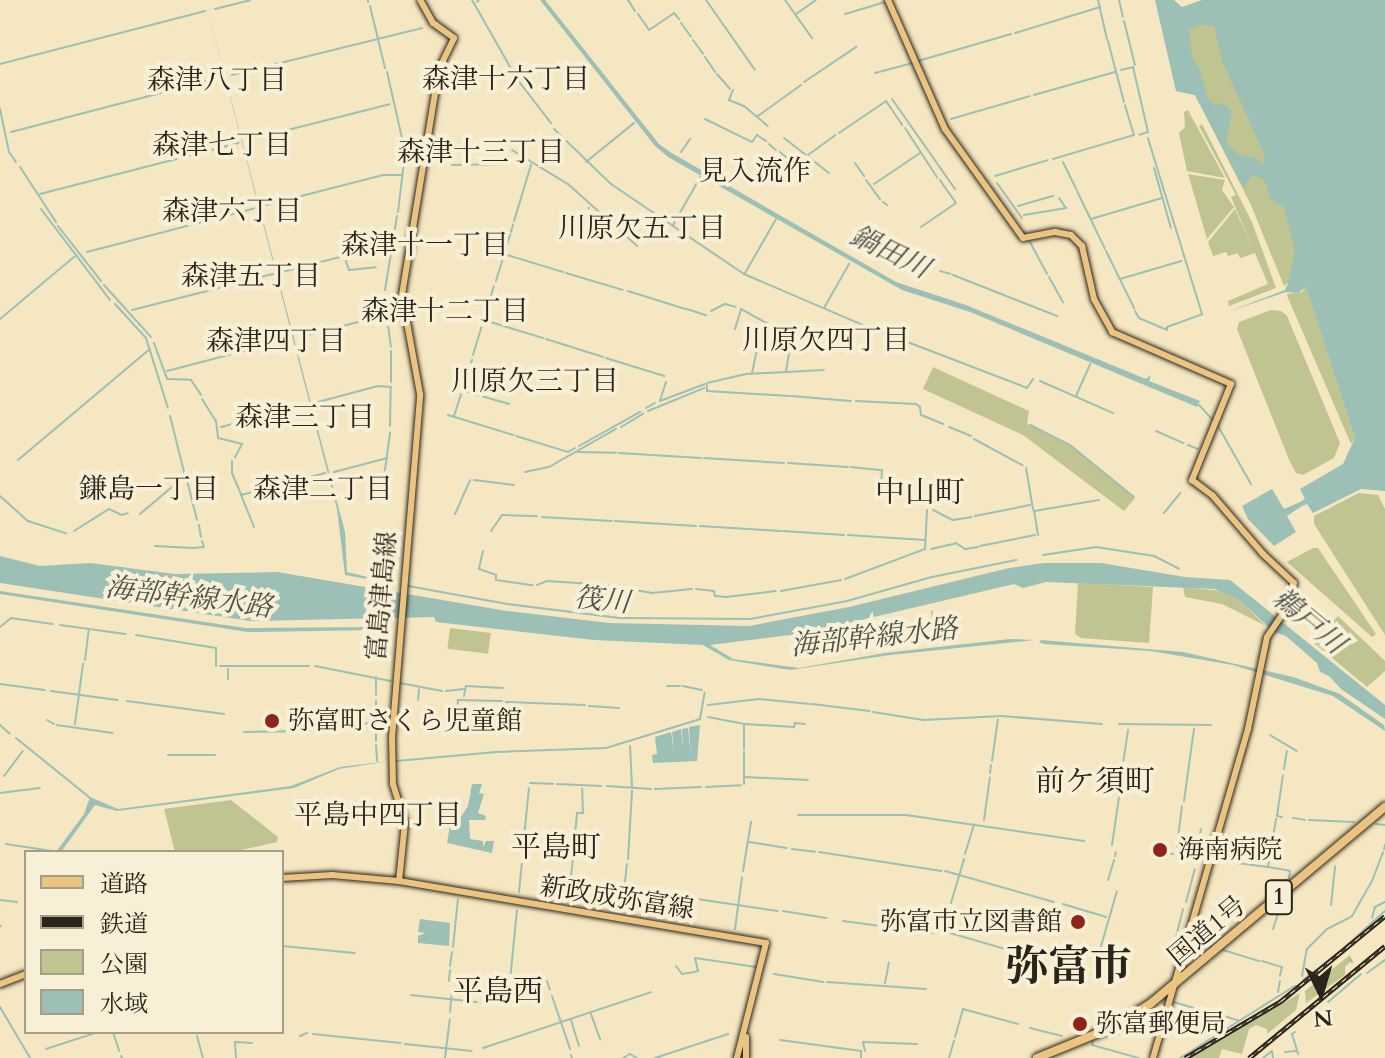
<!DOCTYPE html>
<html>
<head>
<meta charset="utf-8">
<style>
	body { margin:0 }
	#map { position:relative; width:1385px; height:1058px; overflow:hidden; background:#f5e7c1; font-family:Cardo,"Noto Serif JP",serif }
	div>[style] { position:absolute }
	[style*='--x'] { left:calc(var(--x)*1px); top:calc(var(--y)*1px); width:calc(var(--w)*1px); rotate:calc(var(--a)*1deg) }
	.green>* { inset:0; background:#c0c490; transform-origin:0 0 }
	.water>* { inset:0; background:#9cbfb6 }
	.stream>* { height:2px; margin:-1px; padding:0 1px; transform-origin:1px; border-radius:1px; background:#9cbfb6 }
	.roads { filter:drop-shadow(0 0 2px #2c241a) drop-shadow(0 0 2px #2c241a) }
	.major>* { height:6px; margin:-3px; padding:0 3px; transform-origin:3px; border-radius:3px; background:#eac480 }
	.highway>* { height:8px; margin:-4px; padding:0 4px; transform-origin:4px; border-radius:4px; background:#eac480 }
	.rail>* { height:5px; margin-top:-2.5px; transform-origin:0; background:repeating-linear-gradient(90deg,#f8efd7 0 6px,#2c241a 0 12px); box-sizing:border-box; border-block:2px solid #2c241a }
	.dots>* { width:22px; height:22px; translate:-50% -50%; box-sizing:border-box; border:4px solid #f8efd7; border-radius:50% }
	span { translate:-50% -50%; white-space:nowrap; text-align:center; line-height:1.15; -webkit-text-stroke:8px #f8efd7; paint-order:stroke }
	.shield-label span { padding:2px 6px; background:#f8efd7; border:2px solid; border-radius:6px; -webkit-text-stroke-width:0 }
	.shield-label { font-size:24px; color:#2c241a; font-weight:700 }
	.street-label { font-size:26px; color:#2c241a }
	.poi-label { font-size:26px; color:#2c241a }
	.left { translate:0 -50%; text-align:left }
	.right { translate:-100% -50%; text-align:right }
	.neighbourhood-label { font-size:28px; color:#2c241a }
	.water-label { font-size:28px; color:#4e5249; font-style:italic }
	.quarter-label { font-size:30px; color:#2c241a }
	.town-label { font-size:42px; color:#2c241a; font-weight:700 }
	.legend { position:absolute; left:24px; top:850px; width:260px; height:184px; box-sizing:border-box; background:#f8efd7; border:2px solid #a69e8b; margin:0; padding:10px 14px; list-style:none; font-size:24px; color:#2c241a }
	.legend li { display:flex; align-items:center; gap:16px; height:40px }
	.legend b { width:40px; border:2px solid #a69e8b }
	.north { position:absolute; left:1281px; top:954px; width:80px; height:80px; -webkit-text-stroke:6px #f8efd7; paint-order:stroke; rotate:175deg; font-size:22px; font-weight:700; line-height:32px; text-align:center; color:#2c241a }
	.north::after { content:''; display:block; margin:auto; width:28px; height:36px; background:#2c241a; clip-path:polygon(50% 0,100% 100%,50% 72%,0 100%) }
</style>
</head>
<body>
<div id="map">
	<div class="green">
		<i style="clip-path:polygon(1212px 20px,1278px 179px,1301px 271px,1284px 286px,1251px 205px,1195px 95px,1176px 91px,1186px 91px,1181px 29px)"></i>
		<i style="clip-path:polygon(1188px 110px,1189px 112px,1225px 178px,1187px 171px,1179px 133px,1185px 127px,1184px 112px)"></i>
		<i style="clip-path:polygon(1202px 124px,1252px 222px,1276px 288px,1229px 306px,1228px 301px,1268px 284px,1231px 197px,1236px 195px,1199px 126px)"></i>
		<i style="clip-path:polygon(1188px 174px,1225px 180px,1222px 190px,1234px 207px,1207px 239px)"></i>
		<i style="clip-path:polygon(1235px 209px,1255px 253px,1240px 258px,1238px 253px,1228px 256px,1226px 252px,1213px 256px,1208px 242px)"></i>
		<i style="clip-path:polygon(1306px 286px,1355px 438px,1351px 444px,1288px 298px,1287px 294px,1302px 292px)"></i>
		<i style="clip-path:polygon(1271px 310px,1281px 311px,1287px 316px,1340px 443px,1334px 458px,1303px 475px,1296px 473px,1290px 462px,1237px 329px,1239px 322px)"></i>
		<i style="clip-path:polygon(933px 367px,1029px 411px,1027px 424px,1070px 445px,1135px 498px,1124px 511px,1023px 435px,923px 389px)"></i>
		<i style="clip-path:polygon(1359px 493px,1378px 495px,1385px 509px,1385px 635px,1314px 524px,1314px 516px)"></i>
		<i style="clip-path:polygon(1313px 548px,1318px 548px,1376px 634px,1372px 637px,1287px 562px)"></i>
		<i style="clip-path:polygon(1078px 583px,1153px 587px,1149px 643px,1081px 638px,1075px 634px)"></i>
		<i style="clip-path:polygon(1183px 587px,1222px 591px,1238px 599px,1266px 626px,1222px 604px,1185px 597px)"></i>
		<i style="clip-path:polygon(1338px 616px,1385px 661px,1385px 671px,1367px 687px,1314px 643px)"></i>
		<i style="left:450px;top:628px;width:41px;height:21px;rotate:7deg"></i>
		<i style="clip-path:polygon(231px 800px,278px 837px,277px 842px,233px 852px,175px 852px,164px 809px)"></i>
		<i style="clip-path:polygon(1350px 955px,1352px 960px,1345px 967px,1345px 975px,1306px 1003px,1305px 991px)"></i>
		<i style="clip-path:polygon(1300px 993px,1296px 1010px,1267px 1034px,1267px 1029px,1256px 1025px,1249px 1029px,1242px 1054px,1222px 1049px,1219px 1058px,1191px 1058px)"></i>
	</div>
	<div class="water">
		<i style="clip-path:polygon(205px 0,345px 532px,347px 572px,400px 585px,345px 575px,337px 509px)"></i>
		<i style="clip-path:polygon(540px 0,545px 0,659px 144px,670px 152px,896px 282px,966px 305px,1146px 379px,1151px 375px,1149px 381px,1200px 401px,1197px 407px,970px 312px,902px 290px,668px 157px,655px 146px)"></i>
		<i style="clip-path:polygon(evenodd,1155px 0,1174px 0,1182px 7px,1202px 0,1385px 0,1385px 491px,1361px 489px,1313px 513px,1307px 504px,1302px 506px,1287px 516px,1296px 532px,1274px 546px,1248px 519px,1242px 506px,1272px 489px,1284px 509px,1300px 502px,1305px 499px,1300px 489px,1343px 464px,1355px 438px,1306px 287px,1298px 293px,1286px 292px,1227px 312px,1285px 290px,1288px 283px,1295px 252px,1284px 207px,1270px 199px,1265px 181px,1260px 177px,1252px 176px,1243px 187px,1195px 95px,1176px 91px,1155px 0,1200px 25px,1214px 26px,1223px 63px,1265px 156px,1263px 165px,1256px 158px,1238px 154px,1226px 142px,1232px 111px,1223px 103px,1216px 106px,1208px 99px,1200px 70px,1192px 57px,1189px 30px,1200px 25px)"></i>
		<i style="clip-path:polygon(0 556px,40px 566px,90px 563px,175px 574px,277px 572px,507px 611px,609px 623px,749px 626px,849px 607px,1009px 568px,1044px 563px,1101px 563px,1185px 577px,1230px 580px,1385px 705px,1385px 719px,1341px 689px,1329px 676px,1320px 672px,1317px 663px,1286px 636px,1274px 632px,1238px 599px,1215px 589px,1046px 582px,1023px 588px,1014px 584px,806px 633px,710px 645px,733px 659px,799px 668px,885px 653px,1010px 639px,1034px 640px,890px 655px,790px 670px,729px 660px,703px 645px,594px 640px,436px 622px,434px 617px,250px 621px,0 583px)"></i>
		<i style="clip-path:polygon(0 591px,245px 628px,375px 627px,375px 630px,248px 632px,0 594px)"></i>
		<i style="clip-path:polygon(1041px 640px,1183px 652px,1293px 677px,1340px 694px,1384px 725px,1385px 731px,1333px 696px,1233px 665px,1151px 651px,1044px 644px,1039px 642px)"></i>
		<i style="clip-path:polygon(700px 725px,697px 761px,653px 763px,652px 755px,657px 754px,655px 737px,671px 732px,674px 753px,672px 732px,681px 729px,683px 749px,682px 729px,688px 728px,691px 755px,689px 727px)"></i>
		<i style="clip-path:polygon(390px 761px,339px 769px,294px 788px,117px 811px,95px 805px,61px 852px,56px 852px,84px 814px,90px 797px,118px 809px,291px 786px,340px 767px)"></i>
		<i style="clip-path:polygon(472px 784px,482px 784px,479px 793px,484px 794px,478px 813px,486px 816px,485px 820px,469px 820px,470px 839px,483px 841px,483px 847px,486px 841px,494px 841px,492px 853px,447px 843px,450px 825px,443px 823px,444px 814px,461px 817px,468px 806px)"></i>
		<i style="clip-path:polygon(420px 919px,450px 923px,449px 946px,418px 943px,418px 936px,425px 933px,418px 932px)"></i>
	</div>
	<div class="stream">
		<i style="--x:368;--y:0;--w:2;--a:90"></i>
		<i style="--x:472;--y:0;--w:91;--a:60.3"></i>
		<i style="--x:517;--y:79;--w:56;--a:52.3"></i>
		<i style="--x:628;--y:0;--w:13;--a:58"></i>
		<i style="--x:706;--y:0;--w:85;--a:55"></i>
		<i style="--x:785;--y:0;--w:47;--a:54.6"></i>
		<i style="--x:1098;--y:0;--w:40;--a:77"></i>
		<i style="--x:1119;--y:0;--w:17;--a:77"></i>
		<i style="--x:477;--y:2;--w:3;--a:-45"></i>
		<i style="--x:370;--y:6;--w:64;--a:76.4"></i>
		<i style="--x:215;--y:9;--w:36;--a:-14"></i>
		<i style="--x:638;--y:14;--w:19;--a:55"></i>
		<i style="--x:649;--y:30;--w:30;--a:-34"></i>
		<i style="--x:674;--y:13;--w:8;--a:50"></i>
		<i style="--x:796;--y:14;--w:24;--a:-35"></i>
		<i style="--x:845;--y:14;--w:42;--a:-16.7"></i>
		<i style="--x:1124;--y:21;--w:45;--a:76"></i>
		<i style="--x:681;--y:23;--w:17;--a:54"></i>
		<i style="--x:1015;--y:33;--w:89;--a:-17"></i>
		<i style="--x:693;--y:40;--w:17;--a:54"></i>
		<i style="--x:1108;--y:41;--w:63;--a:75.3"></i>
		<i style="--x:705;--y:57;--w:18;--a:56"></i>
		<i style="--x:918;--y:61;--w:97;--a:-16.2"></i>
		<i style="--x:0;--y:64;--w:212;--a:-14.5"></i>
		<i style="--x:1121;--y:70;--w:12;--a:-14"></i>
		<i style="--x:1133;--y:67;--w:67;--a:77"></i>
		<i style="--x:1148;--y:132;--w:9;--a:162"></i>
		<i style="--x:387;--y:72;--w:77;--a:77.2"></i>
		<i style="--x:875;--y:73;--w:38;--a:-15"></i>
		<i style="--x:717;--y:74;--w:20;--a:49"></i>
		<i style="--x:232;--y:75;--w:196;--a:-13.9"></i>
		<i style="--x:804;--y:82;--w:63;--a:-33.9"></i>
		<i style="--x:733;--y:90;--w:11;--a:112"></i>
		<i style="--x:729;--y:100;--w:16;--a:22"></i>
		<i style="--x:744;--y:106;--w:31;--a:40"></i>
		<i style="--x:1034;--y:95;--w:84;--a:-15.9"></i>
		<i style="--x:892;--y:99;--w:110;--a:55"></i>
		<i style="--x:0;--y:109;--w:44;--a:78.2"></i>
		<i style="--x:9;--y:152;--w:12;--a:55"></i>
		<i style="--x:758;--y:116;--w:53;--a:-35.8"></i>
		<i style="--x:705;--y:119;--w:52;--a:26.1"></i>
		<i style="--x:752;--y:142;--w:9;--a:-54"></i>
		<i style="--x:757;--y:135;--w:11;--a:34"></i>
		<i style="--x:951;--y:119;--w:82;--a:-16.2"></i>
		<i style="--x:905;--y:128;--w:59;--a:56.9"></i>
		<i style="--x:554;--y:129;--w:79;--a:44"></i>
		<i style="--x:611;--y:184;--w:161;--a:34.1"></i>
		<i style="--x:744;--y:274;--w:129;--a:23.2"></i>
		<i style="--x:11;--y:132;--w:218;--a:-14.6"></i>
		<i style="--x:839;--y:133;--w:57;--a:-34.2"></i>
		<i style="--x:886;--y:101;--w:29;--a:56"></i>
		<i style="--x:784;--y:138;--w:57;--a:37.9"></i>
		<i style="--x:248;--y:140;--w:146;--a:-14.2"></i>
		<i style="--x:769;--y:144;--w:9;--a:41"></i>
		<i style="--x:512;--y:150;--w:66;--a:31.3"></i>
		<i style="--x:568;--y:184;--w:93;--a:41.9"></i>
		<i style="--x:681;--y:152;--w:16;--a:-55"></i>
		<i style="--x:780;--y:152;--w:9;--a:41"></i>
		<i style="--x:808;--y:155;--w:34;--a:-36"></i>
		<i style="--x:1053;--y:159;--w:84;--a:-16.5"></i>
		<i style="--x:1134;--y:135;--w:31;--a:-107"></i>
		<i style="--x:586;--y:162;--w:62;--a:-39.1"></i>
		<i style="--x:1063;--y:162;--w:30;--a:64"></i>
		<i style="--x:855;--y:163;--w:16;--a:55"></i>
		<i style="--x:452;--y:165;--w:53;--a:-1.1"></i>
		<i style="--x:20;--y:167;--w:66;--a:56.8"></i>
		<i style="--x:1154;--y:168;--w:62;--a:74.2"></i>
		<i style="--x:995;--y:176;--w:55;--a:-16.8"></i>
		<i style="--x:866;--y:180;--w:24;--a:54"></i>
		<i style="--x:997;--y:183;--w:43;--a:54.5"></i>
		<i style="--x:874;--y:184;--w:55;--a:-34"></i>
		<i style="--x:1077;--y:191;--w:64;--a:64.2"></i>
		<i style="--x:40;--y:194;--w:205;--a:-14.4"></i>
		<i style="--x:883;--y:202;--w:5;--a:37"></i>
		<i style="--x:266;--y:205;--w:121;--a:-14.4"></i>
		<i style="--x:383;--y:175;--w:19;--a:0"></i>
		<i style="--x:1018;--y:206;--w:37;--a:-16"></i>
		<i style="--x:41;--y:209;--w:114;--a:52.8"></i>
		<i style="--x:398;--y:212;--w:59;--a:-83.2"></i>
		<i style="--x:1024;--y:215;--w:43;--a:-9.5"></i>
		<i style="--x:1066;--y:208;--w:12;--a:-125"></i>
		<i style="--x:1091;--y:219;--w:74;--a:-16.5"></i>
		<i style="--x:514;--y:221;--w:59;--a:-73.1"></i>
		<i style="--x:673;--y:225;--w:56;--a:-60.3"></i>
		<i style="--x:58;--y:226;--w:70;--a:52"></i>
		<i style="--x:921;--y:227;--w:42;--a:-34.4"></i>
		<i style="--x:956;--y:203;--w:28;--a:-125"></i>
		<i style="--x:452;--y:232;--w:30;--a:8"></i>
		<i style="--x:578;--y:241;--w:35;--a:-72"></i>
		<i style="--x:1030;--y:242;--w:36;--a:62"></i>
		<i style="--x:1106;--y:251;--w:64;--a:63.8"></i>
		<i style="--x:87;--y:252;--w:175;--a:-14.6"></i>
		<i style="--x:504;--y:254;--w:62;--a:17"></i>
		<i style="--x:940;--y:271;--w:11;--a:15"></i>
		<i style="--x:282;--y:272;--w:64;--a:-14.5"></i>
		<i style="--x:344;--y:256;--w:15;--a:70"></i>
		<i style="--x:349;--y:270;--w:27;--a:-6"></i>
		<i style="--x:566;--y:273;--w:59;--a:16.6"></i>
		<i style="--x:745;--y:273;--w:62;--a:-60.1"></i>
		<i style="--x:953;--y:275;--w:112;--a:21.5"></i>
		<i style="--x:1049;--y:277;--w:29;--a:61"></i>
		<i style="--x:1120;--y:279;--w:64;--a:-16.4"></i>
		<i style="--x:496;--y:281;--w:59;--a:-73.1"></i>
		<i style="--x:104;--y:285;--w:70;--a:47.9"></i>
		<i style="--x:385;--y:290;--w:75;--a:-80.8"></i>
		<i style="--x:628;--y:291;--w:60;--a:17.5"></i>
		<i style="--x:384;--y:294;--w:53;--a:82.5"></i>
		<i style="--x:115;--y:304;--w:46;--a:47.6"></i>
		<i style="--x:146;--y:338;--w:73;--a:72.6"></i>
		<i style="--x:824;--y:308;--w:51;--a:-60.4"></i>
		<i style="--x:687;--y:309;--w:20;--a:18"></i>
		<i style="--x:132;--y:310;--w:102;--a:-14.2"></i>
		<i style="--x:231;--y:285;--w:6;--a:-81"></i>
		<i style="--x:232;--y:279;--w:13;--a:-13"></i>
		<i style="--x:245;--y:276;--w:4;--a:63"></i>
		<i style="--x:247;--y:280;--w:27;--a:-13"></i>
		<i style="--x:711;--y:311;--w:16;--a:-27"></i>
		<i style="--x:725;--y:304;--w:11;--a:15"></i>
		<i style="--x:1135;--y:311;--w:8;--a:60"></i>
		<i style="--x:1139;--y:318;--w:30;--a:23"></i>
		<i style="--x:1167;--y:330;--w:3;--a:-90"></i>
		<i style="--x:1167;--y:327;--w:37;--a:-20"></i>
		<i style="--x:1202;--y:314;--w:184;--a:-107.1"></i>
		<i style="--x:0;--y:319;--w:98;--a:-40"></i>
		<i style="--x:484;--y:320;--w:62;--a:17"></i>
		<i style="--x:871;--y:328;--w:167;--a:21"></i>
		<i style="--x:1027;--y:388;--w:11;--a:-56"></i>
		<i style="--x:735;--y:329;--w:21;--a:-73"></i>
		<i style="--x:741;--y:309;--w:38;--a:29"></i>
		<i style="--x:779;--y:333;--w:14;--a:30"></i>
		<i style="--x:791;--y:340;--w:32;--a:99"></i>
		<i style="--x:300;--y:337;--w:88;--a:-14.5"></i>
		<i style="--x:546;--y:339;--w:60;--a:17.5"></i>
		<i style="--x:154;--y:343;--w:38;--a:70"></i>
		<i style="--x:167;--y:379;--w:24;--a:2"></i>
		<i style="--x:191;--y:380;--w:18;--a:56"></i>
		<i style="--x:758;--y:343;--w:19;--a:-78"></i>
		<i style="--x:473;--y:355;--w:72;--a:-73.1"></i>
		<i style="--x:606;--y:358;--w:61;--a:17.2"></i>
		<i style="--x:167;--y:371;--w:127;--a:-14.6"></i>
		<i style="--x:752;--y:373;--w:29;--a:-78"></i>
		<i style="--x:1040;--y:381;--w:80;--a:23.7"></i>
		<i style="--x:391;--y:382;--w:31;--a:-90"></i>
		<i style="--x:666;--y:382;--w:20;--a:108"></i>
		<i style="--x:660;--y:401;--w:48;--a:-20.7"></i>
		<i style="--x:707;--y:383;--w:40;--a:-13"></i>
		<i style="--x:746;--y:374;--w:78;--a:-2.9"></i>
		<i style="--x:707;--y:385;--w:6;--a:90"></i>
		<i style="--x:707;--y:391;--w:82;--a:3.5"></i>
		<i style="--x:464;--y:391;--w:47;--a:16.1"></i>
		<i style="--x:791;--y:396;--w:60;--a:4.8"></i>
		<i style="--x:1076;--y:396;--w:35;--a:-66"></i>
		<i style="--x:202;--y:399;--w:26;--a:58"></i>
		<i style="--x:216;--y:421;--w:17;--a:83"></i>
		<i style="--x:218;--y:438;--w:25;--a:14"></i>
		<i style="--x:242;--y:444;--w:15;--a:118"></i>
		<i style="--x:856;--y:401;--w:60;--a:2.9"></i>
		<i style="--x:916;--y:404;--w:5;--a:37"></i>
		<i style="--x:920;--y:407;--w:8;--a:83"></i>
		<i style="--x:921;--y:415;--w:24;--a:22"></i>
		<i style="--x:318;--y:402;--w:62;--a:-14.9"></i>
		<i style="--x:378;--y:386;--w:13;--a:4"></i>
		<i style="--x:1199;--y:405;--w:22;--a:47"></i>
		<i style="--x:646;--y:408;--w:10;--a:-29"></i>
		<i style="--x:648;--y:411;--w:61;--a:-22.3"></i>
		<i style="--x:448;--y:415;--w:68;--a:17.1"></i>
		<i style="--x:454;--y:416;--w:59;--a:-72.2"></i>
		<i style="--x:1030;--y:425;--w:45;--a:26.6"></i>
		<i style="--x:1070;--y:445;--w:82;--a:39.1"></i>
		<i style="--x:390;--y:426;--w:39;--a:-89"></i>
		<i style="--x:1218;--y:426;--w:67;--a:60.4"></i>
		<i style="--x:221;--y:427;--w:89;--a:-14.3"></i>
		<i style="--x:621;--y:427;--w:26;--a:-31"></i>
		<i style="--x:949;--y:427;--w:24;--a:22"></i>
		<i style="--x:1156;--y:431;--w:30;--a:24"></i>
		<i style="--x:516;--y:436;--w:54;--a:17.1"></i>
		<i style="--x:568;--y:452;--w:8;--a:-30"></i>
		<i style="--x:974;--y:439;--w:55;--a:28.4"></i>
		<i style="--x:1188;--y:445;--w:11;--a:22"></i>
		<i style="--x:579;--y:446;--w:70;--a:-29.1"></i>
		<i style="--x:577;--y:452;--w:39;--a:1"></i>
		<i style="--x:619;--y:453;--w:82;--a:3.5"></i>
		<i style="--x:704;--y:458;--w:80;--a:3.6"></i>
		<i style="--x:18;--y:460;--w:172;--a:-40.1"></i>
		<i style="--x:232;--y:461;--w:12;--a:90"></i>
		<i style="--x:232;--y:473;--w:23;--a:67"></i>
		<i style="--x:788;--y:463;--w:60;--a:3.8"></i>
		<i style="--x:851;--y:467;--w:31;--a:6"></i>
		<i style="--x:882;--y:470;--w:15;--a:94"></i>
		<i style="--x:881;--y:485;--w:48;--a:3.6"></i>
		<i style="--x:929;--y:488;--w:13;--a:90"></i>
		<i style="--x:1026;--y:468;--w:42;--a:80.3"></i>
		<i style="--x:334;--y:472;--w:55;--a:-14.8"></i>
		<i style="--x:525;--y:472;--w:25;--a:-12"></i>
		<i style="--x:549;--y:467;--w:77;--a:-29.6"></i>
		<i style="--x:187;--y:480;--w:41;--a:76"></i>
		<i style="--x:474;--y:480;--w:40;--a:7.1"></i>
		<i style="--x:0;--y:496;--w:38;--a:42"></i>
		<i style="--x:28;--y:521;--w:40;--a:18"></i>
		<i style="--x:381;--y:499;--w:67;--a:-82.2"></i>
		<i style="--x:933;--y:510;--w:22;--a:27"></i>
		<i style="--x:953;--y:520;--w:19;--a:-9"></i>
		<i style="--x:1164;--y:513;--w:26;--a:-51"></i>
		<i style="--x:140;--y:514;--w:59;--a:-40.2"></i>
		<i style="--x:185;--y:476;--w:62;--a:-104"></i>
		<i style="--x:455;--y:514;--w:37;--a:-66"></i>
		<i style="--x:975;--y:516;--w:56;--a:-11.3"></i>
		<i style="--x:542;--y:517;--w:70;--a:3.3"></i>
		<i style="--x:615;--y:521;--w:81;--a:3.5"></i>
		<i style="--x:199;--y:525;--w:12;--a:81"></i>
		<i style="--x:700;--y:526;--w:81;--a:3.5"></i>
		<i style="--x:254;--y:527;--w:35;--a:-112"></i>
		<i style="--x:241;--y:495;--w:87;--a:-14.7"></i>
		<i style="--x:74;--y:531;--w:41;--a:-32.2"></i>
		<i style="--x:109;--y:509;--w:14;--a:25"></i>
		<i style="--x:122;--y:515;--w:6;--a:-18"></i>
		<i style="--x:491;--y:531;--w:19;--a:-55"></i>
		<i style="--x:502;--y:515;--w:35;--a:2"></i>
		<i style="--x:783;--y:531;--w:61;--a:3.8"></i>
		<i style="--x:848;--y:535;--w:77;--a:3.7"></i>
		<i style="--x:1038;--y:535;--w:24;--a:-99"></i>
		<i style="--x:1034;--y:511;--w:66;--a:-9.6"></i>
		<i style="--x:155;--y:546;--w:38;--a:3"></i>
		<i style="--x:193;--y:548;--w:11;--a:-5"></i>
		<i style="--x:204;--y:547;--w:6;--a:-108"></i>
		<i style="--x:980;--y:546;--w:56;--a:-11.3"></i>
		<i style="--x:931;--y:549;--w:26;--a:-13"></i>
		<i style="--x:956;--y:543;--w:11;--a:34"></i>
		<i style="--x:965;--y:549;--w:13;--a:-9"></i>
		<i style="--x:483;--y:551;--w:18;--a:103"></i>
		<i style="--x:479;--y:569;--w:18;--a:19"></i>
		<i style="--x:496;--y:575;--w:5;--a:90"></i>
		<i style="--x:496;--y:580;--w:37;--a:8"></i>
		<i style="--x:1043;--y:555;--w:54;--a:-8.6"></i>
		<i style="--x:1096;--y:547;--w:59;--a:8.8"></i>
		<i style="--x:1154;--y:556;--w:28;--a:27"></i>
		<i style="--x:845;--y:579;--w:85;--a:-20.6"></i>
		<i style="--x:925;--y:549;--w:39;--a:-87"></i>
		<i style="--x:537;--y:585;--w:11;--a:-22"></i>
		<i style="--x:547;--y:581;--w:61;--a:3.8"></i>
		<i style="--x:408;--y:586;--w:101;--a:10.3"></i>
		<i style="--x:507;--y:604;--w:114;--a:7.1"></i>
		<i style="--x:620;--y:618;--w:130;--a:0.4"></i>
		<i style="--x:750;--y:619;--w:99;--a:-10.5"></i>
		<i style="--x:847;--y:601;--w:88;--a:-15.8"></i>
		<i style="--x:932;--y:577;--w:86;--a:-11.4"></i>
		<i style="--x:612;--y:586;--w:41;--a:9.9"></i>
		<i style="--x:652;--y:593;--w:40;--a:-5.7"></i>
		<i style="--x:696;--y:589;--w:18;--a:6"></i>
		<i style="--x:714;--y:591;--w:5;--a:79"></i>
		<i style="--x:715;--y:596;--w:11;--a:5"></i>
		<i style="--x:726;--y:597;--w:50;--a:-6.8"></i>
		<i style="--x:781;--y:591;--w:61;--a:-10.4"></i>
		<i style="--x:932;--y:612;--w:29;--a:82"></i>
		<i style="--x:60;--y:625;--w:66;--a:7.9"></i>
		<i style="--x:0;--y:627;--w:14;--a:-39"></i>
		<i style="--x:11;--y:618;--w:42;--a:8.1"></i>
		<i style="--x:136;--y:635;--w:81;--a:9.2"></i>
		<i style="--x:216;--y:648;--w:18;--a:90"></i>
		<i style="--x:85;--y:660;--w:31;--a:-83"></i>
		<i style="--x:220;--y:666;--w:89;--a:0"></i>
		<i style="--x:315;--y:666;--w:77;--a:11.2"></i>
		<i style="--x:228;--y:669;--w:10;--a:90"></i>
		<i style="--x:376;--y:677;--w:18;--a:90"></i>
		<i style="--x:400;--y:683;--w:43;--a:10.8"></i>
		<i style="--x:0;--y:684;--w:45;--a:7.6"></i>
		<i style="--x:667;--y:686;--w:13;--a:0"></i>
		<i style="--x:683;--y:686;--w:19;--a:12"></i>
		<i style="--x:51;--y:691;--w:67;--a:7.8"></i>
		<i style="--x:446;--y:691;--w:18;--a:-6"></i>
		<i style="--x:464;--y:696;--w:10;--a:-79"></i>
		<i style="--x:466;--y:686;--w:37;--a:3"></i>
		<i style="--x:418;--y:700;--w:11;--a:-85"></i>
		<i style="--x:127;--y:701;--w:98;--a:7.6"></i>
		<i style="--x:506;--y:702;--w:79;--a:2.2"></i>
		<i style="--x:812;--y:704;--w:58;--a:6.9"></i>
		<i style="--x:708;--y:705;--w:51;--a:-6.7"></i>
		<i style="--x:759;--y:699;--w:51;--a:5.6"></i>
		<i style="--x:589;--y:706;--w:30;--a:4"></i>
		<i style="--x:873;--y:712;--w:51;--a:9.1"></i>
		<i style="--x:923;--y:720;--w:79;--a:-2.9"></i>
		<i style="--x:1002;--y:716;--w:100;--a:4.6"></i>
		<i style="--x:708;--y:717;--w:37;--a:11"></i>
		<i style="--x:744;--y:724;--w:50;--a:3.4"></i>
		<i style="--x:794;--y:727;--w:4;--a:-76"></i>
		<i style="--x:795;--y:723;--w:10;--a:6"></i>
		<i style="--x:47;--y:720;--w:8;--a:30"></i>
		<i style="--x:75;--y:724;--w:61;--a:-82.4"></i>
		<i style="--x:457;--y:724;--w:24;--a:-88"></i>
		<i style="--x:458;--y:700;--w:44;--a:1.3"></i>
		<i style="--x:1119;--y:724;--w:92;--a:0.6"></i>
		<i style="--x:0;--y:725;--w:13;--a:42"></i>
		<i style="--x:57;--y:725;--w:56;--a:8.3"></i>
		<i style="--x:744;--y:725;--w:24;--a:90"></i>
		<i style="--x:376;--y:727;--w:14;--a:90"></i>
		<i style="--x:315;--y:731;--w:62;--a:-8.4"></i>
		<i style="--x:376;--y:722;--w:21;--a:-90"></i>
		<i style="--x:244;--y:732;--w:66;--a:-0.9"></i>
		<i style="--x:1270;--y:735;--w:31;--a:31"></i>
		<i style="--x:16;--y:738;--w:95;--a:39"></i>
		<i style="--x:376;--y:745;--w:16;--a:86"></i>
		<i style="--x:630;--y:746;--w:41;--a:87.2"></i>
		<i style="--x:168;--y:755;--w:47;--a:0"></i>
		<i style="--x:396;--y:761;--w:101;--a:-5.1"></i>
		<i style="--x:497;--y:752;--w:109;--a:-2.1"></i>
		<i style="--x:606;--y:748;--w:98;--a:-17.1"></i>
		<i style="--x:700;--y:719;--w:27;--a:-80"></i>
		<i style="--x:992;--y:761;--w:42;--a:-81.9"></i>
		<i style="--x:1284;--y:769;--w:18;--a:-81"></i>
		<i style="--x:990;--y:773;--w:8;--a:-83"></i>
		<i style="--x:4;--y:776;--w:31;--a:-53"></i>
		<i style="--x:744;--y:777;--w:64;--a:2.7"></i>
		<i style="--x:530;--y:783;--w:23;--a:2"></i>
		<i style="--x:557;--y:784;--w:44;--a:2.6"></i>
		<i style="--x:744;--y:784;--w:32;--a:-90"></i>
		<i style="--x:607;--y:786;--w:44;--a:3.9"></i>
		<i style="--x:706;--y:787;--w:35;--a:-3"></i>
		<i style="--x:655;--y:789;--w:46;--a:-2.5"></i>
		<i style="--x:1119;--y:791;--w:62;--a:-81.6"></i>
		<i style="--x:0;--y:793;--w:40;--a:-7.1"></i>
		<i style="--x:1184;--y:801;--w:73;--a:-82.1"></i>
		<i style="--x:798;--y:815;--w:108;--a:0"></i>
		<i style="--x:906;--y:815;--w:180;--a:8.3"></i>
		<i style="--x:1282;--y:817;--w:5;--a:-169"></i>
		<i style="--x:1277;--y:816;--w:41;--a:-81.7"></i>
		<i style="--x:1293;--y:818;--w:12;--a:9"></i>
		<i style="--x:984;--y:820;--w:43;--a:-82.1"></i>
		<i style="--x:1309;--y:820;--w:45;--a:2.5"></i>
		<i style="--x:1376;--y:824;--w:9;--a:6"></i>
		<i style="--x:1180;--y:838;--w:19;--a:9"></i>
		<i style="--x:1199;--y:841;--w:12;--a:-81"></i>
		<i style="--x:749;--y:842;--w:38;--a:9"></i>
		<i style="--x:6;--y:844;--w:46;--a:8.8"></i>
		<i style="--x:1112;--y:845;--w:49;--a:-81.7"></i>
		<i style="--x:1177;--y:846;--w:40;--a:-82.9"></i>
		<i style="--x:523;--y:847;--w:59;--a:-84.2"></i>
		<i style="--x:792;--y:849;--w:23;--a:7"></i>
		<i style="--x:1384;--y:849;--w:4;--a:-76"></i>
		<i style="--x:573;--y:852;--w:39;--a:-84"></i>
		<i style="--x:577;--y:813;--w:6;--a:0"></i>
		<i style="--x:583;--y:813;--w:24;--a:-92"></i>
		<i style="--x:819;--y:852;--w:124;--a:8.8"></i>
		<i style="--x:1167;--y:853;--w:6;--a:9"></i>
		<i style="--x:965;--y:854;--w:31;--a:-73"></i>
		<i style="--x:1176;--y:855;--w:5;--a:0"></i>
		<i style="--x:1115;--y:856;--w:4;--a:-76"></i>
		<i style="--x:628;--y:859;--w:68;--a:-86.6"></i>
		<i style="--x:1214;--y:860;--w:54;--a:7.4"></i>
		<i style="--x:1268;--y:867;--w:49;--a:-80.5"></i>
		<i style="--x:1268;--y:867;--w:22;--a:10"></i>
		<i style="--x:1290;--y:871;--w:8;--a:97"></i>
		<i style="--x:743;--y:871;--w:50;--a:-80.7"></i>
		<i style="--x:945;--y:871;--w:113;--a:15.9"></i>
		<i style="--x:1108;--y:880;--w:21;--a:-73"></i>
		<i style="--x:519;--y:892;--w:41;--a:-84.4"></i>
		<i style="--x:657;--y:893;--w:122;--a:8.5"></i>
		<i style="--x:0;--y:900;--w:17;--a:7"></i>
		<i style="--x:623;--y:901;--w:37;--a:-84"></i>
		<i style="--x:568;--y:902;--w:44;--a:-83.5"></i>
		<i style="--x:1186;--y:902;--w:34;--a:-75"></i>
		<i style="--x:951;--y:903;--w:46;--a:-73.5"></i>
		<i style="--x:1063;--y:904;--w:45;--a:16.8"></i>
		<i style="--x:1331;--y:905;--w:39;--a:-84"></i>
		<i style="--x:1183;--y:909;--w:29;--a:104"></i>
		<i style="--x:1176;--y:937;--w:8;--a:14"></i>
		<i style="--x:783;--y:911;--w:44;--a:9.2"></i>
		<i style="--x:1372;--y:918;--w:11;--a:-75"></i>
		<i style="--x:1375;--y:907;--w:11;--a:-27"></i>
		<i style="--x:843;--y:921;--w:91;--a:7.6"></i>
		<i style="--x:0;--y:926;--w:1;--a:0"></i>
		<i style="--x:735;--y:929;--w:52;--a:-82.3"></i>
		<i style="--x:1273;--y:929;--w:29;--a:-72"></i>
		<i style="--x:947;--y:932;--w:5;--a:-169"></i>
		<i style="--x:942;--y:931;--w:25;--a:-74"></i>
		<i style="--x:950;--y:933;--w:90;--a:16.2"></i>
		<i style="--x:1191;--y:941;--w:21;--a:17"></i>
		<i style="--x:282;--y:946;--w:73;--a:5.5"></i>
		<i style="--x:453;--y:947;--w:48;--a:-84.1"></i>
		<i style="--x:1345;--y:947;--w:54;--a:-42"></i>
		<i style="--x:1223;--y:950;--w:38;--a:17"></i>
		<i style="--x:1350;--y:959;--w:4;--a:56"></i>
		<i style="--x:1262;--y:961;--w:21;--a:17"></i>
		<i style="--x:1282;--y:967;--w:9;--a:103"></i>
		<i style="--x:450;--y:966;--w:14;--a:-82"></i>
		<i style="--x:676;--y:966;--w:10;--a:53"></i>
		<i style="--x:682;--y:974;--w:12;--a:-9"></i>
		<i style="--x:694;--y:972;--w:4;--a:-14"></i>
		<i style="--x:698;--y:971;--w:13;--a:-103"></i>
		<i style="--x:695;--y:958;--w:62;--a:8.4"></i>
		<i style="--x:1367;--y:973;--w:22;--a:-36"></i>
		<i style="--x:774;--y:974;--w:50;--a:9.3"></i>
		<i style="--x:1093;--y:974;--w:86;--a:-73.9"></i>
		<i style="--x:1302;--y:976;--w:27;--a:-80"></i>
		<i style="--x:1307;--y:949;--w:28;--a:-45"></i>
		<i style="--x:1327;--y:929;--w:28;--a:-27"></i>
		<i style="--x:1352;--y:916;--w:40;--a:-60.3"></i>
		<i style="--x:1372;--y:881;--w:31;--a:-69"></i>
		<i style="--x:1303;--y:980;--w:48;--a:-37.3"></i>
		<i style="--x:449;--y:981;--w:11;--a:-85"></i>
		<i style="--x:510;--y:981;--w:71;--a:-84.4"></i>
		<i style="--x:547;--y:981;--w:9;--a:72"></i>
		<i style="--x:827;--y:982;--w:99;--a:4"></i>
		<i style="--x:885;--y:983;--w:21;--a:-79"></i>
		<i style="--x:1278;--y:992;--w:11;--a:-80"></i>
		<i style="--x:411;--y:995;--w:66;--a:6.1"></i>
		<i style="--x:552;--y:996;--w:56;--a:71.2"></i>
		<i style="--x:1174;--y:1002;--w:28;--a:17"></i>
		<i style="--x:1328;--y:1002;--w:43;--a:-40.3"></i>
		<i style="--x:0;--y:1007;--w:59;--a:59.5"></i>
		<i style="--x:1206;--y:1011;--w:33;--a:16"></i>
		<i style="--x:450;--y:1012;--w:24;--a:-85"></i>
		<i style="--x:591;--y:1014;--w:27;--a:70"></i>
		<i style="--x:571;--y:1020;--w:27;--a:73"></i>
		<i style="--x:1030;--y:1028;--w:33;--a:14"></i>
		<i style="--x:113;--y:1032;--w:20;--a:72"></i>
		<i style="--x:1295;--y:1032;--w:4;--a:146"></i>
		<i style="--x:1292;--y:1034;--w:21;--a:73"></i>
		<i style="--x:313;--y:1034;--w:88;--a:5.8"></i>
		<i style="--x:197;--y:1036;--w:23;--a:75"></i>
		<i style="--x:300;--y:1036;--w:8;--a:-23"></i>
		<i style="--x:955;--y:1037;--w:29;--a:-74"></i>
		<i style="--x:963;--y:1009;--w:57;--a:15.3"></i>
		<i style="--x:780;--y:1040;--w:82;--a:7.7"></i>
		<i style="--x:861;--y:1051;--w:7;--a:90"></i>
		<i style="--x:1093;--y:1040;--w:5;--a:101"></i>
		<i style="--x:1092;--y:1045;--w:49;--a:15.5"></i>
		<i style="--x:405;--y:1044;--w:67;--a:6"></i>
		<i style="--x:483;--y:1048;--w:177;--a:-18.4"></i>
		<i style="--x:46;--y:1049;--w:55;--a:-18.1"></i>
		<i style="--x:865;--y:1051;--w:9;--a:-103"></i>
		<i style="--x:863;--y:1042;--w:54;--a:2.1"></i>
		<i style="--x:1285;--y:1052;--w:11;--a:-5"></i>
		<i style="--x:571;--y:1055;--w:3;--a:72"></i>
		<i style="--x:121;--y:1056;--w:2;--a:63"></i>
		<i style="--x:236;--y:1058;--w:16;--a:-94"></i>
		<i style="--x:235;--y:1042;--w:17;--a:3"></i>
		<i style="--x:445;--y:1058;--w:39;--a:-83"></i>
		<i style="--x:623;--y:1058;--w:8;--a:-30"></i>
		<i style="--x:630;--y:1054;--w:8;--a:30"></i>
		<i style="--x:655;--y:1058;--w:77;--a:-18.2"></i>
		<i style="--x:949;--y:1058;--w:18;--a:-74"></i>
		<i style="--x:1180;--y:1058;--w:136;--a:-32.1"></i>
		<i style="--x:1263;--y:1058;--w:11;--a:-38"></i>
		<i style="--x:1272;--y:1051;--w:7;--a:82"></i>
	</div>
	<div class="roads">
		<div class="major">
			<i style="--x:888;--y:0;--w:141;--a:66.2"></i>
			<i style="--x:945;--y:129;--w:134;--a:54.4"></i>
			<i style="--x:1023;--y:238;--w:33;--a:-11"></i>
			<i style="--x:1055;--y:232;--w:16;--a:11"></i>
			<i style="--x:1071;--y:235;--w:16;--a:45"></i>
			<i style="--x:1082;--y:246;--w:54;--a:77.2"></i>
			<i style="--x:1094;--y:299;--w:38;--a:61"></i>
			<i style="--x:1112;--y:332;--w:130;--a:23.6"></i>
			<i style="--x:1231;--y:384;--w:104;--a:112.1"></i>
			<i style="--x:1192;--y:480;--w:26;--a:37"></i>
			<i style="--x:1213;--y:496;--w:77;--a:49.2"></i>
			<i style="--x:1263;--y:554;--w:42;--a:43.1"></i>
			<i style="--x:1294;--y:583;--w:24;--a:105"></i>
			<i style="--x:1288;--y:606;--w:37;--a:124"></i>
			<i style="--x:1267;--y:637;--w:94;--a:101.7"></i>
			<i style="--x:1248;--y:729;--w:342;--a:106.1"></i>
			<i style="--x:282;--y:878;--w:50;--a:-3.4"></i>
			<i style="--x:332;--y:875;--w:67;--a:5.1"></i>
			<i style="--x:399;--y:881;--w:372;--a:9.6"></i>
			<i style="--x:766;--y:943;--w:119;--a:104.2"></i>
			<i style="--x:399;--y:881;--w:58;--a:-84.1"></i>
			<i style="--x:405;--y:823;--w:41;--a:-107.1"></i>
			<i style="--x:393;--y:784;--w:46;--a:-91.2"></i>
			<i style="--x:392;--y:738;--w:345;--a:-85.3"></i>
			<i style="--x:420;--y:394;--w:101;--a:-100.3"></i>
			<i style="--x:402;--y:295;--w:229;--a:-80.7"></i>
			<i style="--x:439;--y:69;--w:34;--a:-64"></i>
			<i style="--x:454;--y:38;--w:26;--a:-144"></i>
			<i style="--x:433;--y:23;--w:26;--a:-119"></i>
			<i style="--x:0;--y:984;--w:28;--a:-21"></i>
			<i style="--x:746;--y:1058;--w:21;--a:-90"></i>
		</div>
		<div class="highway">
			<i style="--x:1037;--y:1058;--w:82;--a:-22.2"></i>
			<i style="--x:1113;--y:1027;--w:44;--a:-31.9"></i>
			<i style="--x:1150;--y:1004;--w:307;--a:-40"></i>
		</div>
	</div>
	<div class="rail">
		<i style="--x:1185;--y:1058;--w:112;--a:-30.7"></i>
		<i style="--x:1281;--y:1001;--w:134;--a:-39.3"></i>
		<i style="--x:1249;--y:1058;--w:176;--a:-39.5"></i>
	</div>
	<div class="dots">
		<i style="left:272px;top:721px;background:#8f2418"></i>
		<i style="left:1160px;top:850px;background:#8f2418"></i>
		<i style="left:1078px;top:922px;background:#8f2418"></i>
		<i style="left:1080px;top:1024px;background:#8f2418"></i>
	</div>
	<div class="shield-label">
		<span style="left:1279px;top:897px">1</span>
	</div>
	<div class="street-label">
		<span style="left:382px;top:596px;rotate:-85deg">富島津島線</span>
		<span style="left:617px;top:898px;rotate:9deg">新政成弥富線</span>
		<span style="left:1207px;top:931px;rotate:-40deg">国道1号</span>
	</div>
	<div class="poi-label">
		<span class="left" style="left:288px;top:721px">弥富町さくら児童館</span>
		<span class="left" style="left:1178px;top:850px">海南病院</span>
		<span class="right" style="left:1062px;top:922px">弥富市立図書館</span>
		<span class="left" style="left:1096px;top:1024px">弥富郵便局</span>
	</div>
	<div class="neighbourhood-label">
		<span style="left:506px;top:79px">森津十六丁目</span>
		<span style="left:217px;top:80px">森津八丁目</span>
		<span style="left:222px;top:145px">森津七丁目</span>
		<span style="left:481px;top:152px">森津十三丁目</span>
		<span style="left:755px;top:171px">見入流作</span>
		<span style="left:232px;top:211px">森津六丁目</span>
		<span style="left:642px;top:228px">川原欠五丁目</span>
		<span style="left:425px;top:245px">森津十一丁目</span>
		<span style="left:251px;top:276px">森津五丁目</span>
		<span style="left:445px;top:311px">森津十二丁目</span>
		<span style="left:826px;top:340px">川原欠四丁目</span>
		<span style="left:276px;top:341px">森津四丁目</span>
		<span style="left:535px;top:381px">川原欠三丁目</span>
		<span style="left:305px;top:417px">森津三丁目</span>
		<span style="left:149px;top:489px">鎌島一丁目</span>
		<span style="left:323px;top:489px">森津二丁目</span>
		<span style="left:378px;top:815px">平島中四丁目</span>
	</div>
	<div class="water-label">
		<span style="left:890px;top:252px;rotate:26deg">鍋田川</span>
		<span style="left:189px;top:597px;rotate:7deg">海部幹線水路</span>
		<span style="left:602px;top:600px;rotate:6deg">筏川</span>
		<span style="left:1309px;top:621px;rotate:40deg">鵜戸川</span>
		<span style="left:874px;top:637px;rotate:-6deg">海部幹線水路</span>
	</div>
	<div class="quarter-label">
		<span style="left:920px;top:493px">中山町</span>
		<span style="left:1095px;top:782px">前ケ須町</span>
		<span style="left:556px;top:848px">平島町</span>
		<span style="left:498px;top:992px">平島西</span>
	</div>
	<div class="town-label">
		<span style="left:1069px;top:967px">弥富市</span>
	</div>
	<ul class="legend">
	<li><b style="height:10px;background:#eac480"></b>道路</li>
	<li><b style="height:10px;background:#2c241a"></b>鉄道</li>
	<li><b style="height:22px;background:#c0c490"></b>公園</li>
	<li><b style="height:22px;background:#9cbfb6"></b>水域</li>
	</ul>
	<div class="north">N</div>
</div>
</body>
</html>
